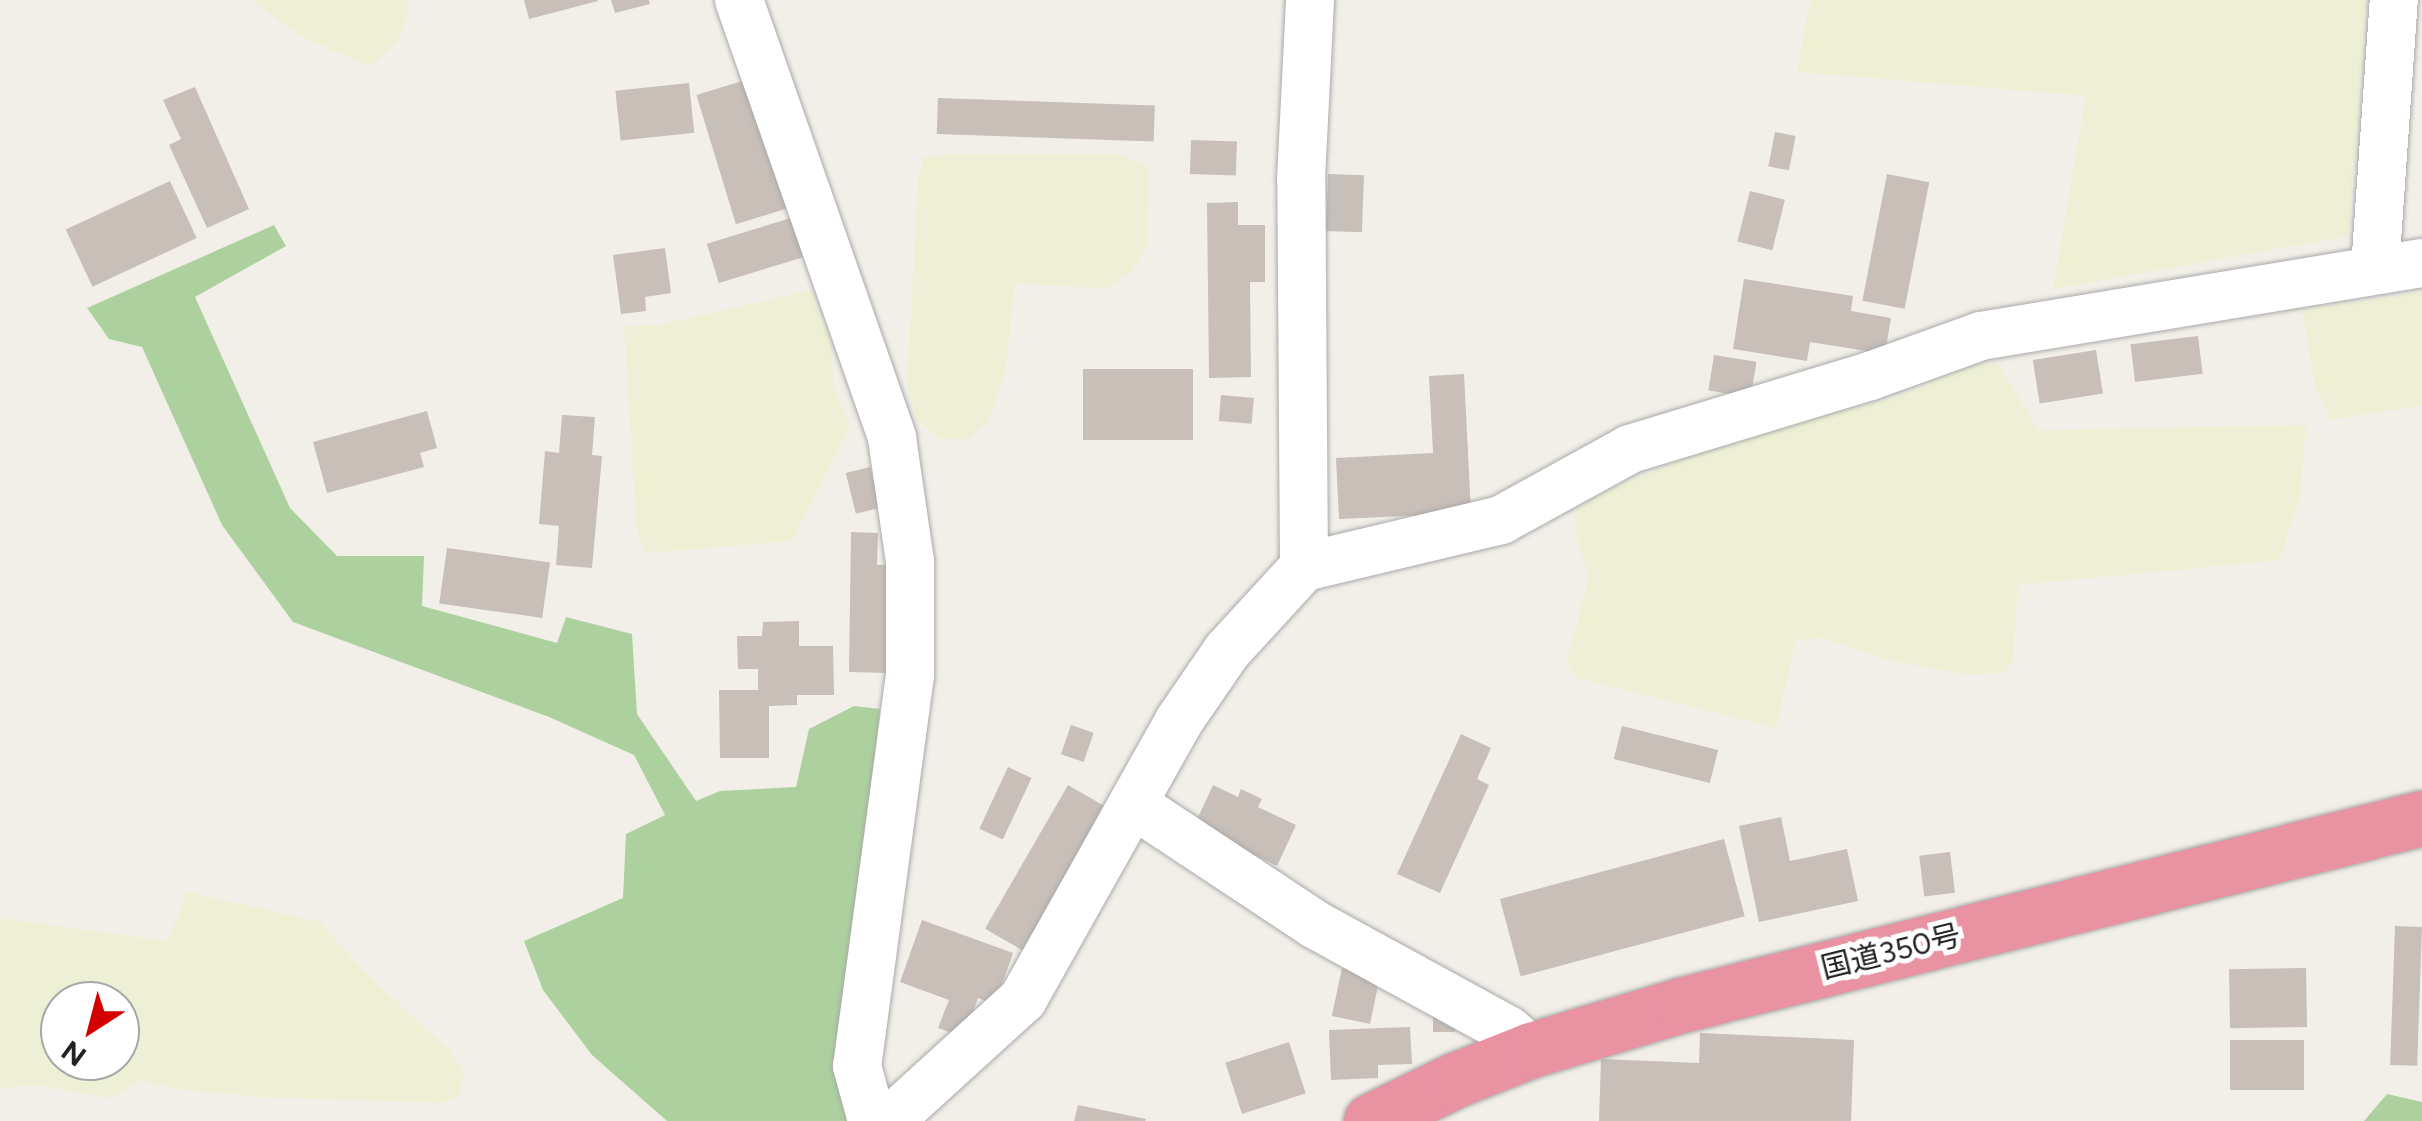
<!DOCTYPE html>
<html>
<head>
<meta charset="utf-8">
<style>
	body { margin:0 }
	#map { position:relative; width:2422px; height:1121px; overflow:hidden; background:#f2efe9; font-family:Figtree,"Noto Sans JP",sans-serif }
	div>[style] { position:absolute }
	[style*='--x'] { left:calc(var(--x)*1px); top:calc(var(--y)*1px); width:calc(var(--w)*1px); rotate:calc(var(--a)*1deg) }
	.farmland>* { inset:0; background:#eef0d5 }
	.forest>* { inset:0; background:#add19e }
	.building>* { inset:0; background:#c7bfb8; transform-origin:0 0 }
	.roads { filter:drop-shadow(0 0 2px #a9a9a9) drop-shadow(0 0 2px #a9a9a9) }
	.minor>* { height:48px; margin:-24px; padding:0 24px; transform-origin:24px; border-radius:24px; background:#fff }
	.highway>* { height:55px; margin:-27.5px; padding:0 27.5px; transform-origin:27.5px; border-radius:27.5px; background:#e892a2 }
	span { translate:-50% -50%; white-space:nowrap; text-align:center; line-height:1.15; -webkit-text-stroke:10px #fff; paint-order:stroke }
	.street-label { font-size:30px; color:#222 }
	.north { position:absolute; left:40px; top:981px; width:100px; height:100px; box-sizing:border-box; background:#fff; border:2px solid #a7a7a7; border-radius:50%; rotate:216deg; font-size:28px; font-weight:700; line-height:40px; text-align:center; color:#222 }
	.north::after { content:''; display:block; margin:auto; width:35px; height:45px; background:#d40000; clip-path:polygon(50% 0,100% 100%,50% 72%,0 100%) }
</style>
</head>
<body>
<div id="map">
	<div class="farmland">
		<i style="clip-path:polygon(251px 0,407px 0,407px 18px,397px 42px,370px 67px,302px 37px)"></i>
		<i style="clip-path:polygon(1810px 0,2366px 0,2349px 236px,2053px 289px,2086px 96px,1797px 72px)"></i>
		<i style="clip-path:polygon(950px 154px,1120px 154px,1148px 167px,1147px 247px,1131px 271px,1106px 289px,1015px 283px,1006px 367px,989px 419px,970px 439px,939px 439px,917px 420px,907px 387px,918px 178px,924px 157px)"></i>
		<i style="clip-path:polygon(812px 290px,832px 346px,833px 386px,850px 427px,792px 541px,649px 553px,642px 548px,636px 524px,624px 326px,659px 325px)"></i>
		<i style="clip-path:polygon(2422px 292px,2422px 406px,2331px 419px,2315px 387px,2302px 310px)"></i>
		<i style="clip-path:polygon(1996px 362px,2039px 430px,2306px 425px,2300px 497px,2280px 560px,2018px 585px,2013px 660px,2004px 672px,1969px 675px,1892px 661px,1823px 638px,1796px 640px,1776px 728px,1577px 678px,1566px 664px,1589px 576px,1575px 533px,1575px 512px,1589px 498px,1701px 451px,1780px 425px,1891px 399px,1976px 364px)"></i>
		<i style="clip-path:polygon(evenodd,188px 892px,320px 922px,370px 977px,448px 1049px,464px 1072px,459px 1096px,444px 1103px,260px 1097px,176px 1089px,141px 1080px,111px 1098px,34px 1085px,0 1088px,0 918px,167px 941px,188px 892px,60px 1001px,120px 1001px,120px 1061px,60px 1061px,60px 1001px)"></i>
	</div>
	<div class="forest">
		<i style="clip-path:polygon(274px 225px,286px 246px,195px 297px,290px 508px,337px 556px,424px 556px,422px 606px,557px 643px,566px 617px,632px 634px,637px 714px,696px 801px,720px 791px,796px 787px,809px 729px,854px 706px,880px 709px,855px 954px,851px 1121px,667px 1121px,592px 1055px,543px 990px,524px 941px,623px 898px,626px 834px,665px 815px,634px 755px,549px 717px,293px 622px,222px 525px,142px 347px,109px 339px,87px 308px)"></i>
		<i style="clip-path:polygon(2387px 1094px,2422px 1102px,2422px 1121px,2364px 1121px)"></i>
	</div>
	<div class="building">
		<i style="clip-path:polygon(524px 0,597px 0,598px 1px,529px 19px)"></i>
		<i style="clip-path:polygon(611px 0,649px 0,650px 4px,615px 13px)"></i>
		<i style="left:749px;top:79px;width:135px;height:55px;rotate:73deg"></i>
		<i style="left:689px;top:83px;width:50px;height:74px;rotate:84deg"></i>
		<i style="clip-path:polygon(195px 87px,249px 209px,207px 228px,169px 145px,181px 139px,163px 100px)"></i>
		<i style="left:938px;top:98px;width:217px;height:36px;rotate:2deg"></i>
		<i style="left:1775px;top:132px;width:21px;height:35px;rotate:11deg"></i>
		<i style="left:1191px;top:140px;width:46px;height:34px;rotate:2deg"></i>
		<i style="left:1328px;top:174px;width:36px;height:57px;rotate:2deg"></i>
		<i style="left:1887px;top:174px;width:43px;height:129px;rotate:11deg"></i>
		<i style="left:170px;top:181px;width:63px;height:115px;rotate:65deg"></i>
		<i style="left:1750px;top:191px;width:36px;height:52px;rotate:14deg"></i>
		<i style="clip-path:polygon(1238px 202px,1238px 225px,1265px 225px,1265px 282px,1250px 282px,1251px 377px,1209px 378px,1207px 203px)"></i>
		<i style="left:791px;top:218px;width:41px;height:88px;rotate:73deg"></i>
		<i style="clip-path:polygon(665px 248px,671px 293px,645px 297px,646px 311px,621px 314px,613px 255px)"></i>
		<i style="clip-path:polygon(1744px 279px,1853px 296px,1851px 311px,1891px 318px,1885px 354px,1810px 342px,1807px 361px,1733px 349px)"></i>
		<i style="left:2198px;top:336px;width:38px;height:68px;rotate:83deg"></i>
		<i style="left:2096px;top:350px;width:44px;height:64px;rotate:81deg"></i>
		<i style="left:1714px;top:355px;width:43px;height:36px;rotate:9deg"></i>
		<i style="left:1083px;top:369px;width:110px;height:71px"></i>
		<i style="clip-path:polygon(1464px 374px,1471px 513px,1339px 519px,1336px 458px,1433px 453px,1429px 376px)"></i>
		<i style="left:1221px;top:395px;width:33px;height:26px;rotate:5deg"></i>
		<i style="clip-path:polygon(427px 411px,437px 448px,420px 453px,424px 467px,327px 493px,313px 442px)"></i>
		<i style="clip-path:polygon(562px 415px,595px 417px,592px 455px,602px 456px,592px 568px,556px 565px,559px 526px,539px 524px,545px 451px,559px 453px)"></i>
		<i style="left:870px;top:467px;width:42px;height:25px;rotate:76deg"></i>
		<i style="clip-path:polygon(851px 532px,878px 533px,877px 565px,889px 565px,888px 673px,849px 672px)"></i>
		<i style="left:447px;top:548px;width:104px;height:56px;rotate:8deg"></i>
		<i style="clip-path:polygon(799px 621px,799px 646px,833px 646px,834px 695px,797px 695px,797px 705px,769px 706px,769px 758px,720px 758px,719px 690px,758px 690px,758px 669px,738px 669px,737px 636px,762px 636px,763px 622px)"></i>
		<i style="left:1071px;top:725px;width:24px;height:31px;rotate:19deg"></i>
		<i style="left:1622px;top:726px;width:99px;height:34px;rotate:14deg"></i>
		<i style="clip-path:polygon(1461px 734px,1491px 748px,1477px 779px,1489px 785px,1440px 893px,1397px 874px)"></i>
		<i style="left:1008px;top:767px;width:26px;height:68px;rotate:25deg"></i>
		<i style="left:1068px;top:785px;width:43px;height:166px;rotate:30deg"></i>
		<i style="clip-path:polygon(1213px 785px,1238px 797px,1241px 789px,1262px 799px,1258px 807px,1296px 825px,1277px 866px,1194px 826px)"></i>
		<i style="clip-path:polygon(1781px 817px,1790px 861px,1847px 849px,1858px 901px,1759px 922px,1739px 826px)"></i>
		<i style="left:1724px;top:839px;width:80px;height:232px;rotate:75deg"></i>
		<i style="left:1950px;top:852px;width:41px;height:31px;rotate:83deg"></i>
		<i style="clip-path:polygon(922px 920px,1013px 953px,995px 1004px,978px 998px,964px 1037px,938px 1028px,949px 1000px,900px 982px)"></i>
		<i style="left:2395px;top:926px;width:27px;height:139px;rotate:2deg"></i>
		<i style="left:1342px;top:968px;width:39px;height:49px;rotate:12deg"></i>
		<i style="left:2306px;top:968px;width:59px;height:77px;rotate:89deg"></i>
		<i style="left:1433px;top:1013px;width:22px;height:19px"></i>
		<i style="clip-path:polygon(1410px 1027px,1412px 1064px,1378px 1065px,1378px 1078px,1331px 1080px,1329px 1030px)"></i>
		<i style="clip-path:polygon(1700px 1033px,1854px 1040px,1851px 1121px,1599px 1121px,1601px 1059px,1699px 1063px)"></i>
		<i style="left:2230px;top:1040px;width:74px;height:50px"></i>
		<i style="left:1289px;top:1042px;width:54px;height:67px;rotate:72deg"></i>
		<i style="clip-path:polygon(1078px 1105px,1146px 1119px,1145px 1121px,1074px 1121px)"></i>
	</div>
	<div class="roads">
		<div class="minor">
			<i style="--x:739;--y:0;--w:464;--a:70.7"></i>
			<i style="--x:892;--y:438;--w:124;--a:81.7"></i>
			<i style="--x:910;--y:561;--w:114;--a:90"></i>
			<i style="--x:910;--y:675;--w:395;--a:97.7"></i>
			<i style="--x:857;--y:1066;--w:57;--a:74.7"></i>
			<i style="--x:2375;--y:269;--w:270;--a:-86"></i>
			<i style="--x:1304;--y:567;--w:388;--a:-90.4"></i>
			<i style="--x:1301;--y:179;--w:179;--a:-87.1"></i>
			<i style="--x:1133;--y:804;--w:217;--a:33.5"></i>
			<i style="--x:1314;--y:924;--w:221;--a:28.7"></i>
			<i style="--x:1508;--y:1030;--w:30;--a:41"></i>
			<i style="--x:889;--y:1121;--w:181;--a:-42.3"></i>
			<i style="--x:1023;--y:999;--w:319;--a:-60.7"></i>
			<i style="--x:1179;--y:721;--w:85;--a:-55.6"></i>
			<i style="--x:1227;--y:651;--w:114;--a:-47.5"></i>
			<i style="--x:1304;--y:567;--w:203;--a:-13.4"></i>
			<i style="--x:1501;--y:520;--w:147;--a:-28.8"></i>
			<i style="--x:1630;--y:449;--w:251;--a:-16.9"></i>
			<i style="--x:1870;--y:376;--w:118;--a:-19.8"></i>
			<i style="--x:1981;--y:336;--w:447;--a:-9.4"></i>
		</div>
		<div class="highway">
			<i style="--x:1371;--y:1121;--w:93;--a:-26"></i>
			<i style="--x:1455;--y:1080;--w:82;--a:-21.5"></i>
			<i style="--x:1531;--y:1050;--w:157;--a:-16.7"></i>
			<i style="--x:1681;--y:1005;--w:764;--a:-14.16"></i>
		</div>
	</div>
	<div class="street-label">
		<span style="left:1891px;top:952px;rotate:-14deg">国道350号</span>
	</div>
	<div class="north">N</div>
</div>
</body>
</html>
